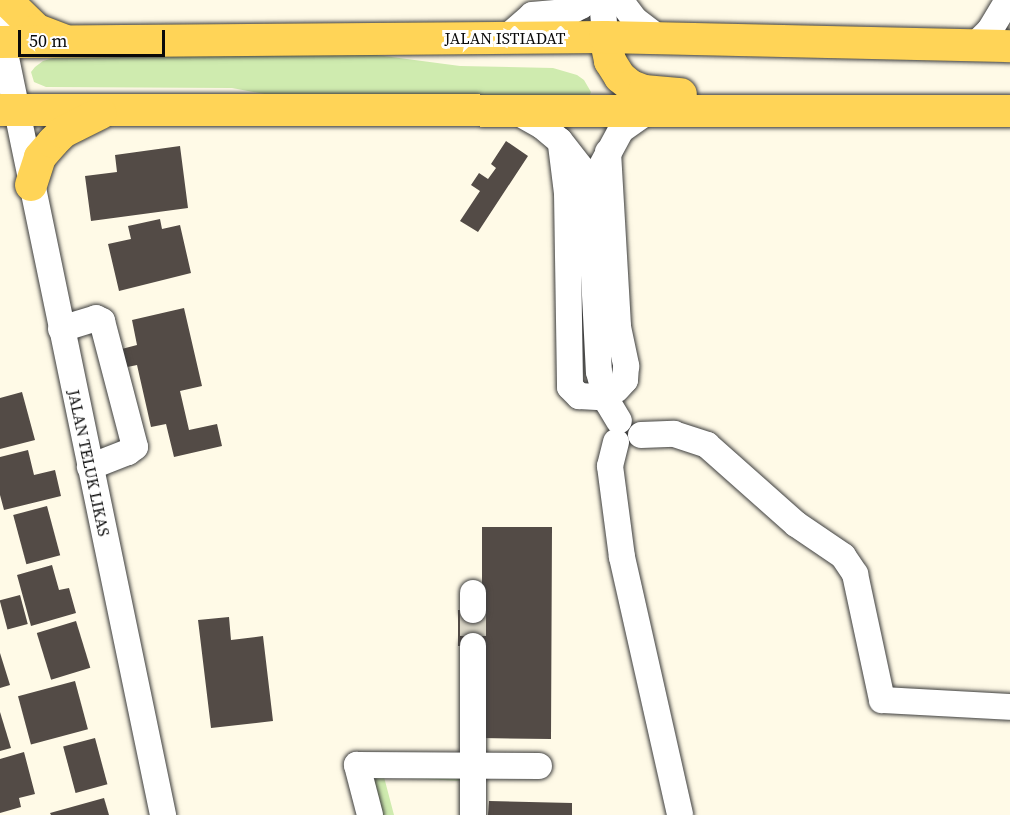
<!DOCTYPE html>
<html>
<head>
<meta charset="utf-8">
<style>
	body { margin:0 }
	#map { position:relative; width:1010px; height:815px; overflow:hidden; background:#fffae7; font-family:"Source Serif 4",serif }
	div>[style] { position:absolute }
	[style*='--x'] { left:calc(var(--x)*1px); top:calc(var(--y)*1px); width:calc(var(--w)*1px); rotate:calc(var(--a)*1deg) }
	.green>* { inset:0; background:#cfebaf }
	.building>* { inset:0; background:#534b46; transform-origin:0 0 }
	.minor-tunnel>* { height:26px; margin-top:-13px; transform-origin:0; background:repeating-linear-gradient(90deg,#dad6c6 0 26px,transparent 0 39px) }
	.roads { filter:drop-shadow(0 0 2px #3d3d3d) drop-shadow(0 0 2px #3d3d3d) }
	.minor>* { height:26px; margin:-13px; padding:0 13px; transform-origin:13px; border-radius:13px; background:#fff }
	.major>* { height:32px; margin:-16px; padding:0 16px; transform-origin:16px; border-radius:16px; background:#ffd457 }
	span { translate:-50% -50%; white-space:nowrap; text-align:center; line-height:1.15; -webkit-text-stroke:6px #fff; paint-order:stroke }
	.street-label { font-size:16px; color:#0a0a0a }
	.scale { position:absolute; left:18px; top:30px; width:147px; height:27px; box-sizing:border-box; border:3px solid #0a0a0a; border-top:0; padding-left:8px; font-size:18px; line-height:21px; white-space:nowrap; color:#0a0a0a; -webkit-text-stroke:4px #fff; paint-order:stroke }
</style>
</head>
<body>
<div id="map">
	<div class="green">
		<i style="clip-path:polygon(67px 54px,369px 54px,460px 66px,553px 68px,577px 75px,584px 80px,591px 92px,589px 97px,291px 99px,232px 88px,46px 87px,34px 82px,31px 72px,35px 67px,43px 61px)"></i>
		<i style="clip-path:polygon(374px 775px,464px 778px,461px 781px,384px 777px,394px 815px,379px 815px,370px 786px)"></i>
	</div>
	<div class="building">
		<i style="clip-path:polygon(506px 141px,528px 156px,478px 232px,460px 221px,480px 191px,471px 185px,479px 173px,488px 179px,496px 168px,491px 164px)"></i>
		<i style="clip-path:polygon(180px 146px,188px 208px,91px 221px,85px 176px,117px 172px,115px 155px)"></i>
		<i style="clip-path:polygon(160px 219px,162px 229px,180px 225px,191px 273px,119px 291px,108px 244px,131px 239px,128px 226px)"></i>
		<i style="clip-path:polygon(184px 308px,202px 386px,180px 391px,189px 430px,217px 424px,222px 446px,174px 457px,166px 424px,151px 427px,137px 365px,118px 369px,114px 351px,137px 345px,132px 320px)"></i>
		<i style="clip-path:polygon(22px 392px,35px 440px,0 449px,0 398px)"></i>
		<i style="clip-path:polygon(28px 450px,34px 475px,55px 470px,61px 496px,4px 510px,0 495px,0 457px)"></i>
		<i style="left:47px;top:506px;width:51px;height:35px;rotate:75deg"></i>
		<i style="clip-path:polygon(482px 527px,552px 527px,551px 739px,481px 738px,481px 646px,458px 646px,458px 610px,482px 610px)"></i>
		<i style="clip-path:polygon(52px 565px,59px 590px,69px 588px,76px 613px,31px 626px,17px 575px)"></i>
		<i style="left:20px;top:595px;width:30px;height:21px;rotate:75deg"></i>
		<i style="clip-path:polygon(229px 617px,231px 640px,263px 636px,273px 721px,211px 728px,198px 620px)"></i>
		<i style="left:76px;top:621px;width:49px;height:41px;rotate:73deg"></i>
		<i style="clip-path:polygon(0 653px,10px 685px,0 688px)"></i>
		<i style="left:75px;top:681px;width:50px;height:59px;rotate:75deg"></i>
		<i style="clip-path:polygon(0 712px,11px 748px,0 751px)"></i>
		<i style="left:95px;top:738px;width:48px;height:33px;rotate:75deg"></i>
		<i style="clip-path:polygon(24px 752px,35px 794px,19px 798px,21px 807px,0 813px,0 759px)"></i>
		<i style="clip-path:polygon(104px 798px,109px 815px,51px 815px,50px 813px)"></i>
		<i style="clip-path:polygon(489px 801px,572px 803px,572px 815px,488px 815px)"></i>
	</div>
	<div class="minor-tunnel">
		<i style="--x:473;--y:610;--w:36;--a:90"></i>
	</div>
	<div class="roads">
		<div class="minor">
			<i style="--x:602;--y:0;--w:37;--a:85"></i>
			<i style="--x:620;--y:0;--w:25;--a:53"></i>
			<i style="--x:635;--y:20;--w:30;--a:37"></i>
			<i style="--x:0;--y:29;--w:803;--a:78.28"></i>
			<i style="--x:506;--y:38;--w:35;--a:-41"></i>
			<i style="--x:532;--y:15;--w:38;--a:-5"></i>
			<i style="--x:570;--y:12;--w:13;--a:-29"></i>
			<i style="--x:581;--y:6;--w:8;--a:-45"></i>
			<i style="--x:975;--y:45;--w:21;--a:-45"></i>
			<i style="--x:990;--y:30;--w:35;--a:-59"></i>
			<i style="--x:515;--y:111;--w:31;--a:29"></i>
			<i style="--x:542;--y:126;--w:23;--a:40"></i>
			<i style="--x:560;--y:141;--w:33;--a:52"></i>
			<i style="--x:580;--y:167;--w:31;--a:71"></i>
			<i style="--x:590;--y:196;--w:176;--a:87.1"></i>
			<i style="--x:599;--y:372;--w:30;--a:75"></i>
			<i style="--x:607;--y:401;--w:23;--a:59"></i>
			<i style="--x:561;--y:145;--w:48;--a:82.9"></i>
			<i style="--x:567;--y:193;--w:194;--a:89.1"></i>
			<i style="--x:570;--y:387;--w:13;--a:45"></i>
			<i style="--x:579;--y:396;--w:18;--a:3"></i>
			<i style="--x:608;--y:152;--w:175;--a:86.7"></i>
			<i style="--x:618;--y:327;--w:40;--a:78"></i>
			<i style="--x:626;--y:366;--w:14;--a:94"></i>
			<i style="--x:625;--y:380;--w:13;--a:132"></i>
			<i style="--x:601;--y:167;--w:42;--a:-61.6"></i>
			<i style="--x:621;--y:130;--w:33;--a:-35"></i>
			<i style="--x:61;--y:329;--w:37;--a:-17"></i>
			<i style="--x:96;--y:318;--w:7;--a:27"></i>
			<i style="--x:102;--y:321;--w:130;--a:75.3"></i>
			<i style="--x:135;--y:447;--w:9;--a:144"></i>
			<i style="--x:128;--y:452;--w:41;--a:158.5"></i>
			<i style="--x:641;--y:435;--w:33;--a:-2"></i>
			<i style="--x:674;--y:434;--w:35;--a:18"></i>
			<i style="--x:707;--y:445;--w:119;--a:41.6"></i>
			<i style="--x:796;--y:524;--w:57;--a:34.2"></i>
			<i style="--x:843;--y:556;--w:22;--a:56"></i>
			<i style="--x:855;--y:574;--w:129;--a:77.9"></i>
			<i style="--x:882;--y:700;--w:128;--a:3.1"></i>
			<i style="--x:616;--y:442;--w:25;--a:104"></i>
			<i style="--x:610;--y:466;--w:92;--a:82.5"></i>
			<i style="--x:622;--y:557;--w:264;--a:77.3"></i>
			<i style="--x:473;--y:593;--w:17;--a:90"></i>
			<i style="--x:473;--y:646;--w:169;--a:90"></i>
			<i style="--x:370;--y:815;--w:52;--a:-104.6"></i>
			<i style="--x:357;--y:765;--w:182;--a:0.3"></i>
		</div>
		<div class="major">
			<i style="--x:6;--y:0;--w:43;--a:44.1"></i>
			<i style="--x:37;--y:30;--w:28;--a:21"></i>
			<i style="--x:605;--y:37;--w:25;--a:78"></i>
			<i style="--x:610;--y:61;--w:19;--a:58"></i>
			<i style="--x:620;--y:77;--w:14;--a:39"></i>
			<i style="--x:631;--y:86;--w:14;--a:21"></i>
			<i style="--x:644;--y:91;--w:37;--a:5"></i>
			<i style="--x:0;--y:42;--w:605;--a:-0.47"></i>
			<i style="--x:605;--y:37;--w:405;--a:1.3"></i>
			<i style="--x:0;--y:110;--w:1010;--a:0.06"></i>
			<i style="--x:31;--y:185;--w:29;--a:-72"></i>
			<i style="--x:40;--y:157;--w:20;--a:-49"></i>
			<i style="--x:53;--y:142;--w:14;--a:-45"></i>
			<i style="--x:63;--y:132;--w:42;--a:-26.6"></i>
		</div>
	</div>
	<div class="street-label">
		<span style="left:505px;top:38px">JALAN ISTIADAT</span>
		<span style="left:89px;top:463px;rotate:78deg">JALAN TELUK LIKAS</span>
	</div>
	<div class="scale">50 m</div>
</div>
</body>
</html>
